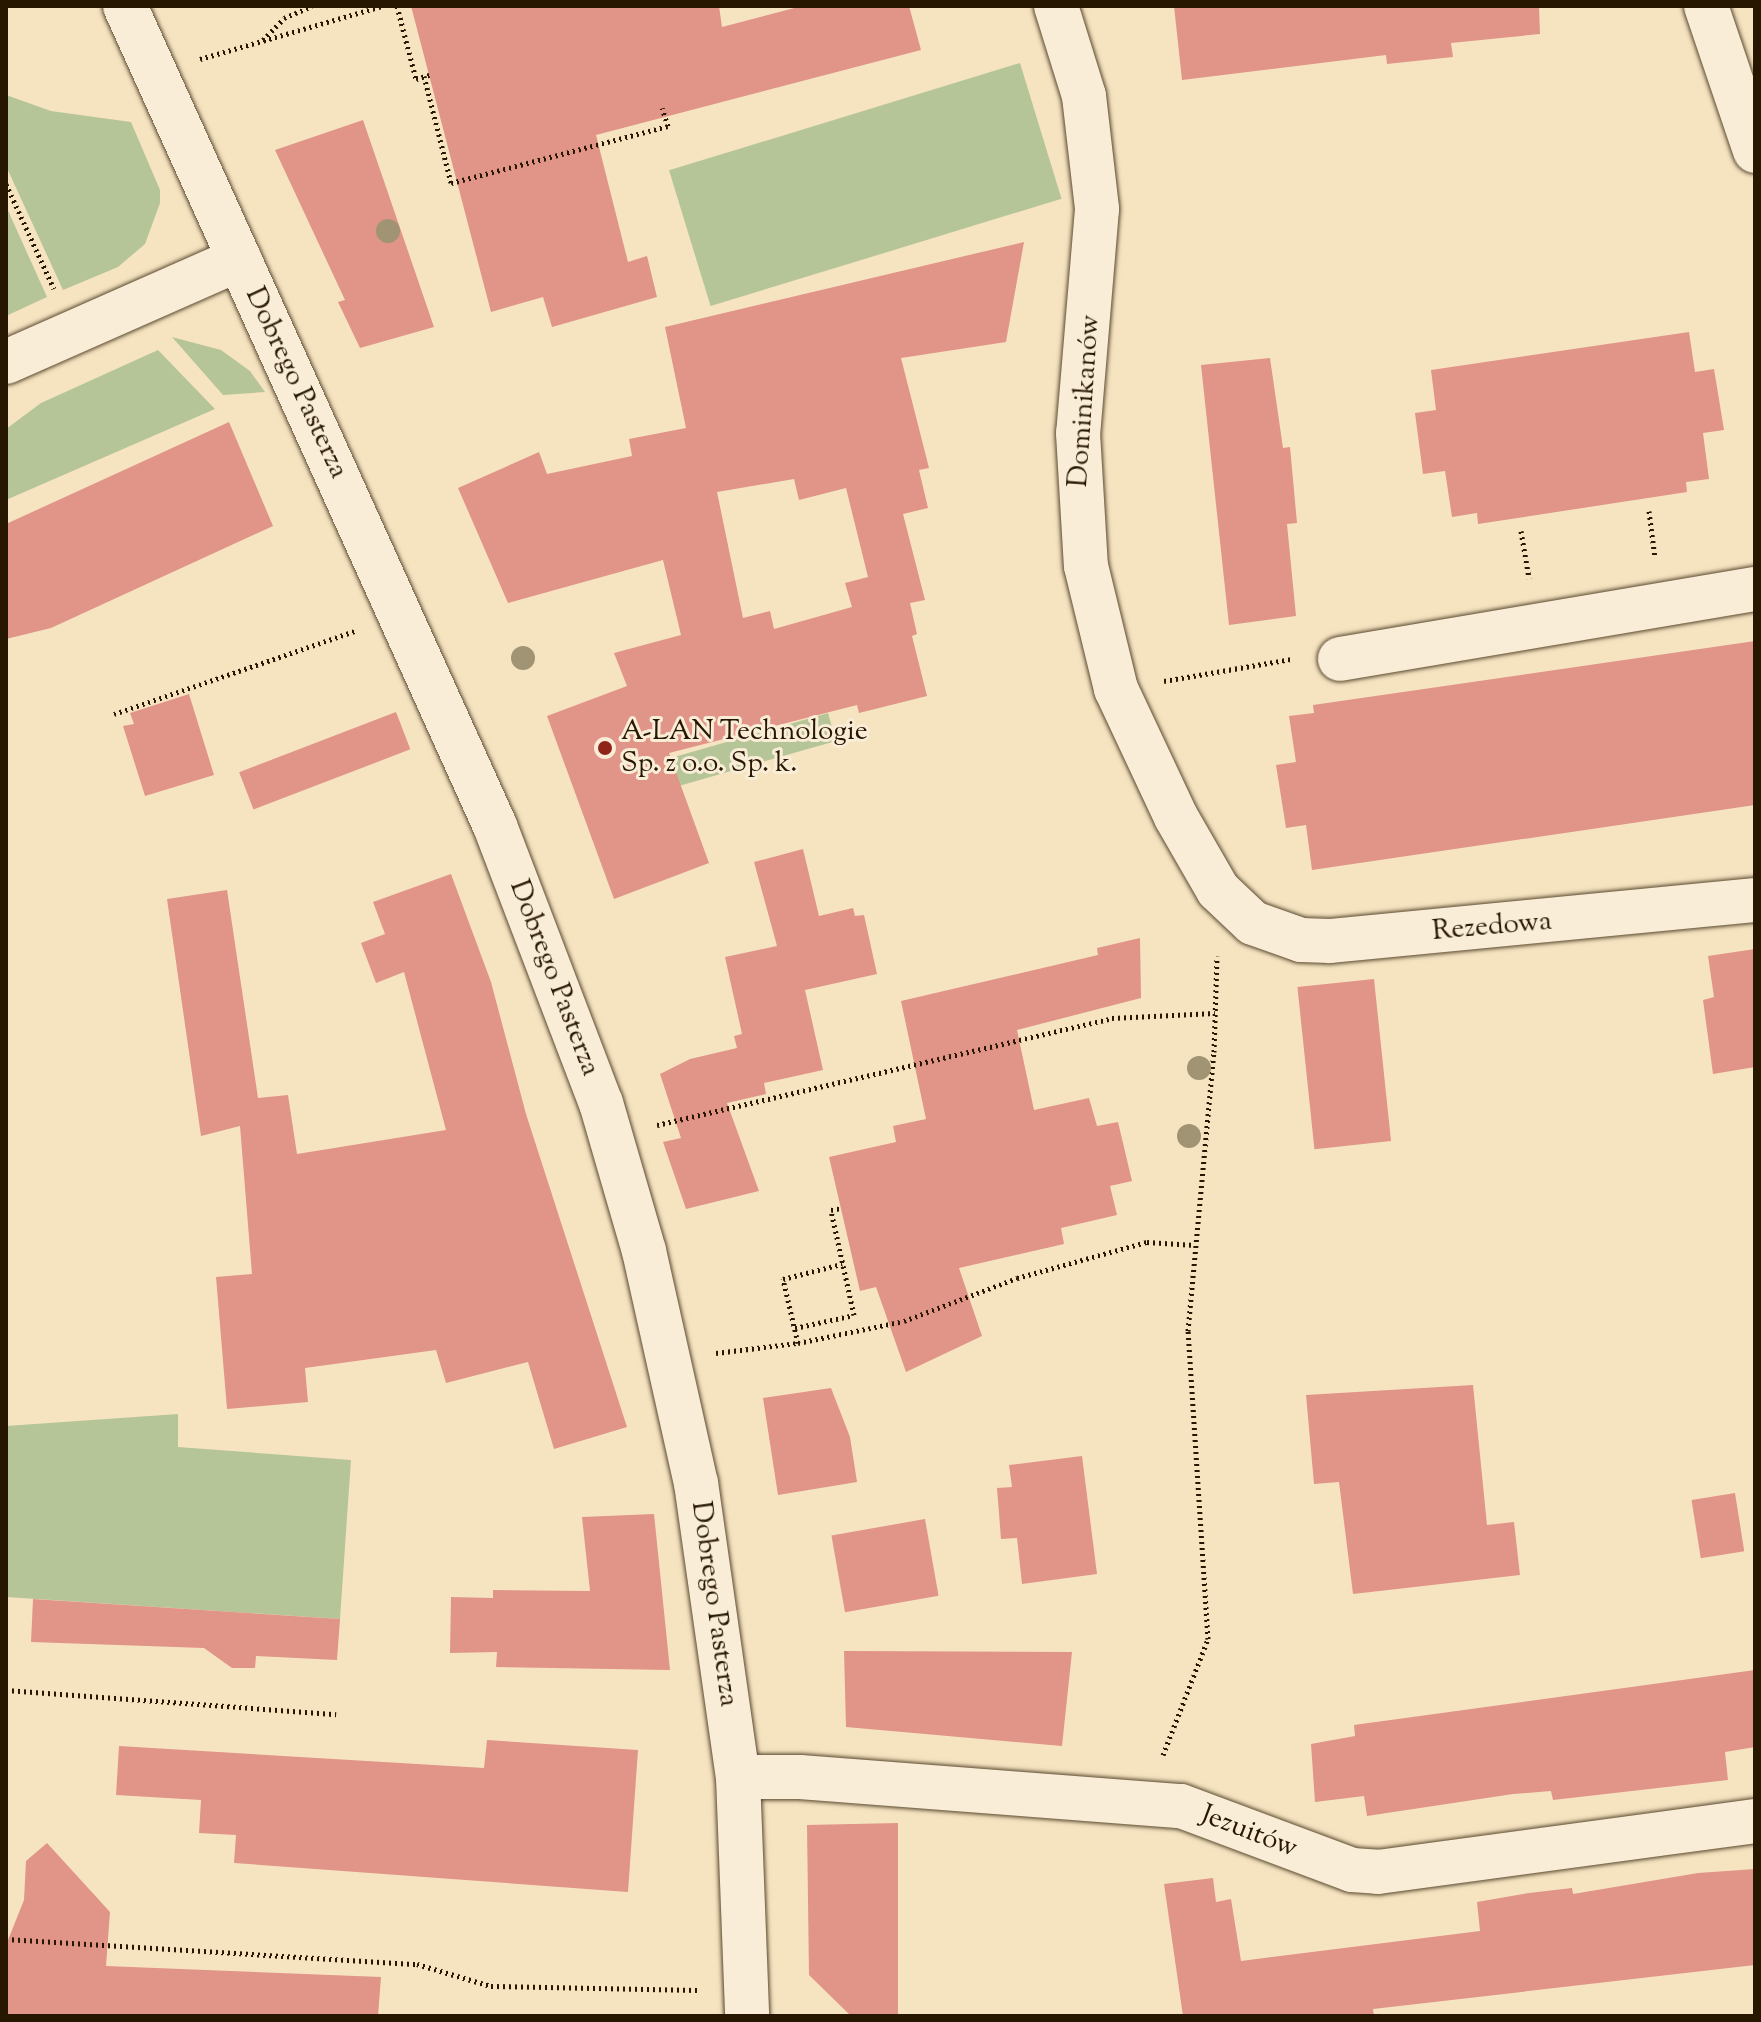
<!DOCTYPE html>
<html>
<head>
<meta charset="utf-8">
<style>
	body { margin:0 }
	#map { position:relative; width:1761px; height:2022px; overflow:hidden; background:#f6e4c1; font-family:"Sorts Mill Goudy",serif }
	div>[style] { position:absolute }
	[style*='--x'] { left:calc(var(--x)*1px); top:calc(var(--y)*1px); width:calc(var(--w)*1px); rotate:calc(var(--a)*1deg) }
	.green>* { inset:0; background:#b6c598; transform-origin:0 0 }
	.building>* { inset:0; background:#e19488; transform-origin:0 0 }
	.path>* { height:5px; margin-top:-2.5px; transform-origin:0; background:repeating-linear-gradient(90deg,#271600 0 2px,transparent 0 6px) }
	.roads { filter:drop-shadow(0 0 2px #5b4a30) drop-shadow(0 0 2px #5b4a30) }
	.minor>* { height:44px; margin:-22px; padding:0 22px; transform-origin:22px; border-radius:22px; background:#f9edd7 }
	.trees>* { width:24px; height:24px; margin:-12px; border-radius:50%; background:#a09474 }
	.dots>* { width:22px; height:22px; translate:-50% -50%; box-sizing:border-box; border:4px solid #f9edd7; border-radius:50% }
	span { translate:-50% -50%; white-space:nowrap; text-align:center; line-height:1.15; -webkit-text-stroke:6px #f9edd7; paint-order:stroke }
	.street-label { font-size:28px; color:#271600 }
	.poi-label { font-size:28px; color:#271600 }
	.left { translate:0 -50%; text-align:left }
	.frame { position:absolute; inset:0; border:8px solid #271600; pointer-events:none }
</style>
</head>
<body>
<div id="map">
	<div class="green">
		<i style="left:1020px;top:63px;width:142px;height:367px;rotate:73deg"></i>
		<i style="clip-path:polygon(6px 95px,51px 111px,131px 122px,160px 190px,160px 203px,145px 244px,118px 267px,63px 290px,6px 166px)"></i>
		<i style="clip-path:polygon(6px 206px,47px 297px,6px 316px)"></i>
		<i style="clip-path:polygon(172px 337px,221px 350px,250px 371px,265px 392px,223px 395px)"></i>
		<i style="clip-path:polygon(158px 350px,215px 409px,6px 500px,6px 429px,41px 403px)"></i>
		<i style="left:828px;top:713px;width:29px;height:178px;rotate:74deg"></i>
		<i style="clip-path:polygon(178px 1414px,178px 1447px,351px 1460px,340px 1619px,6px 1597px,6px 1426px)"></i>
	</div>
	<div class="building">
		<i style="clip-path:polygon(411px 6px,719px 6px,722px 27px,802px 6px,909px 6px,921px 50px,596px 135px,628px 262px,647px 256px,657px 297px,552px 327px,543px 297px,491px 312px)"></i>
		<i style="clip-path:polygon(1174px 6px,1539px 6px,1540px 34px,1451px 43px,1453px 57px,1387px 64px,1386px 55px,1182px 80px)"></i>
		<i style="clip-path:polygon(363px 120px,434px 327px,360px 348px,338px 302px,345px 300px,275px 150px)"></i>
		<i style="clip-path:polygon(evenodd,1024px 242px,1006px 342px,901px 358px,929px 468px,919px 470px,928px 508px,903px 514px,925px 600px,910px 603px,917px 634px,912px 636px,927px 696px,859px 713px,857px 705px,669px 753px,709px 863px,614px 899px,547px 716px,627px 686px,614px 653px,681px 635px,663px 560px,508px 603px,458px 488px,539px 452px,547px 474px,632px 456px,629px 439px,686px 428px,665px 327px,1024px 242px,794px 479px,799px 500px,846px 488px,868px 577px,845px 583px,852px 607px,774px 629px,770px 611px,743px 618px,717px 492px,794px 479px)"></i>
		<i style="clip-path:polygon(1689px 332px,1695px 372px,1714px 369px,1724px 430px,1703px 433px,1709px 479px,1686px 482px,1687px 492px,1478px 524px,1477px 513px,1452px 517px,1445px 471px,1423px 474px,1415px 413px,1436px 410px,1431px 370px)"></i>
		<i style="clip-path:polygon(1270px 358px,1283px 448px,1290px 447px,1297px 523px,1287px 524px,1296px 616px,1229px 625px,1201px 365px)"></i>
		<i style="clip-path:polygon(229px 422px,273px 526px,51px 628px,6px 639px,6px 524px)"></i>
		<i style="clip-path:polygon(1755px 641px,1755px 805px,1312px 870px,1306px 825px,1286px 828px,1276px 765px,1296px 762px,1289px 716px,1314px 713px,1313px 705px)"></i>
		<i style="clip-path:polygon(189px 694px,214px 775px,145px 796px,123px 726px,134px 724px,130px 713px)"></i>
		<i style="left:396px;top:712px;width:40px;height:168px;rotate:69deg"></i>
		<i style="clip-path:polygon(803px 849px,819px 916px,853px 908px,855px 916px,864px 915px,877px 974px,805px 990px,823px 1070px,764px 1083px,766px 1094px,727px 1103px,759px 1191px,686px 1209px,663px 1142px,681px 1138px,660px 1074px,690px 1059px,737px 1048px,734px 1036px,742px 1034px,725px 957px,777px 946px,754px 862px)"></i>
		<i style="clip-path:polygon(451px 874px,491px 982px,526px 1114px,627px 1427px,554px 1449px,528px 1362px,446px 1383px,436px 1350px,305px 1368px,308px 1402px,227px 1409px,216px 1277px,252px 1274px,240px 1126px,201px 1136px,167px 899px,227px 890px,258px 1098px,288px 1095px,297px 1154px,446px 1130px,404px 972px,376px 983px,361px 943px,385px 934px,373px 902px)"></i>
		<i style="clip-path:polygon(1140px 938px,1141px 998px,1017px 1030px,1034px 1110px,1089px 1098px,1097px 1126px,1118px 1122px,1132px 1181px,1110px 1186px,1117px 1215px,1061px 1228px,1064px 1244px,959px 1268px,982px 1336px,906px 1372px,876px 1287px,860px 1291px,829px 1157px,896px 1142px,893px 1126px,926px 1119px,901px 1001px,1098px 955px,1097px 948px)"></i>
		<i style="clip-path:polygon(1755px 949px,1755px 1067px,1713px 1074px,1703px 1000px,1714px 997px,1708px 956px)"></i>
		<i style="left:1374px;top:979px;width:163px;height:77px;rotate:84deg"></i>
		<i style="clip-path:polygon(1473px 1385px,1487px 1525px,1514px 1522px,1520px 1575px,1353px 1594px,1339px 1482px,1314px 1484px,1306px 1395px)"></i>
		<i style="clip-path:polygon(831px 1388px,850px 1437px,857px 1482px,778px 1495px,763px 1398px)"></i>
		<i style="clip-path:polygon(1082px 1456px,1097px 1574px,1022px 1584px,1017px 1538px,1001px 1539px,997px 1488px,1012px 1487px,1009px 1465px)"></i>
		<i style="left:1735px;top:1493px;width:59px;height:44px;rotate:81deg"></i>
		<i style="clip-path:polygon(654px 1514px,670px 1670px,496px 1667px,497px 1652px,450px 1653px,451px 1597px,493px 1598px,493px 1590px,590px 1591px,582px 1517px)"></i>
		<i style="left:925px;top:1519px;width:78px;height:95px;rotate:80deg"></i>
		<i style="clip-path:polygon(33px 1599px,340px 1619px,337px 1660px,256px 1656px,255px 1668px,232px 1668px,204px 1648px,31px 1642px)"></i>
		<i style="clip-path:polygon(844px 1651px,1072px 1652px,1062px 1746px,846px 1727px)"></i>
		<i style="clip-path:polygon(1755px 1670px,1755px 1747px,1725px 1752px,1728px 1780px,1553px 1800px,1551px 1791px,1513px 1794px,1367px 1816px,1364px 1796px,1315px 1802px,1311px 1744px,1355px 1736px,1354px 1725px)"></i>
		<i style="clip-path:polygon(487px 1740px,638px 1750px,628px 1892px,234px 1863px,236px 1835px,199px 1833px,201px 1800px,116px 1795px,119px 1746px,484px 1768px)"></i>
		<i style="clip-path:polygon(898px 1823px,898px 2016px,851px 2016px,809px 1975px,807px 1825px)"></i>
		<i style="clip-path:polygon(47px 1843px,110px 1912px,106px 1966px,381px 1977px,378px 2016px,6px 2016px,6px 1945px,24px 1900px,26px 1861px)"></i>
		<i style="clip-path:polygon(1755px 1869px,1755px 1965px,1373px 2009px,1374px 2016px,1183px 2016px,1164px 1884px,1213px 1878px,1216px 1902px,1231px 1899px,1241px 1961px,1480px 1931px,1477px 1902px,1529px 1893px,1572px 1888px,1573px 1894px,1698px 1873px)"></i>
	</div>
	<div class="path">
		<i style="--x:397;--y:6;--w:75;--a:75.4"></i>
		<i style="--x:416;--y:79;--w:14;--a:-17"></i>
		<i style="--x:263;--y:40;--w:30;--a:-46"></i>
		<i style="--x:284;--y:18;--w:30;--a:-23"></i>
		<i style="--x:200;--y:59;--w:191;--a:-16.2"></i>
		<i style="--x:424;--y:76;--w:110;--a:75.8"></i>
		<i style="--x:451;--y:183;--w:224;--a:-14.7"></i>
		<i style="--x:668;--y:126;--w:19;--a:-108"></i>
		<i style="--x:6;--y:184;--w:115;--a:65.4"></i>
		<i style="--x:1649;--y:511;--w:47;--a:82.7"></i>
		<i style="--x:1521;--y:531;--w:48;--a:80.3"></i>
		<i style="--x:1164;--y:681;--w:130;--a:-9.8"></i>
		<i style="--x:114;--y:714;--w:255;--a:-19"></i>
		<i style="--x:657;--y:1125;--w:467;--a:-13.2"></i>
		<i style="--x:1112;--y:1018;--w:103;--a:-2.8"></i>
		<i style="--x:795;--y:1328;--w:60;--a:-12.4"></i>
		<i style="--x:854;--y:1315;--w:107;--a:-102.4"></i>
		<i style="--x:831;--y:1210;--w:10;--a:-11"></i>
		<i style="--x:798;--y:1343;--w:108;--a:-11.7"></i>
		<i style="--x:904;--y:1321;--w:121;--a:-20.8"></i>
		<i style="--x:1017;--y:1278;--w:135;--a:-15.5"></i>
		<i style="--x:1147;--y:1242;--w:48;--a:3.6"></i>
		<i style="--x:716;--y:1353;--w:83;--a:-7"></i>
		<i style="--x:798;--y:1343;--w:66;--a:-103.2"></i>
		<i style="--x:783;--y:1279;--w:61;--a:-14.3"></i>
		<i style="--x:6;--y:1690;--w:331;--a:4.2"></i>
		<i style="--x:1163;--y:1755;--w:124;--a:-68.8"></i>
		<i style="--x:1208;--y:1639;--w:309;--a:-93.7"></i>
		<i style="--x:1188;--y:1331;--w:280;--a:-84.7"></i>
		<i style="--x:1214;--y:1052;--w:96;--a:-88.2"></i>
		<i style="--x:6;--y:1939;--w:412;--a:3.5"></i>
		<i style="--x:417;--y:1964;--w:77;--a:16.6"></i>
		<i style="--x:491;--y:1986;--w:206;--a:1.1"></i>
	</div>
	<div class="roads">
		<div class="minor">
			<i style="--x:125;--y:6;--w:900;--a:65.71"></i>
			<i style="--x:495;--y:826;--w:297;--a:69.1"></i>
			<i style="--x:601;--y:1103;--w:154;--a:73.8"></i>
			<i style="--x:644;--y:1251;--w:238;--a:77.4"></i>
			<i style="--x:696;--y:1483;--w:297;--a:81.9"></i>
			<i style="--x:738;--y:1777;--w:239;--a:87.8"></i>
			<i style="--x:1056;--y:6;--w:94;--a:72.7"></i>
			<i style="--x:1084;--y:96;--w:114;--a:83.4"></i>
			<i style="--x:1097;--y:209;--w:225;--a:94.8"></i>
			<i style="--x:1078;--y:433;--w:133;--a:86.6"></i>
			<i style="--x:1086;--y:566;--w:127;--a:76.3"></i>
			<i style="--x:1116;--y:689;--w:141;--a:64.9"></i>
			<i style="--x:1176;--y:817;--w:84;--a:60.1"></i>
			<i style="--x:1218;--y:890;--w:48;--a:43.3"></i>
			<i style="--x:1253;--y:923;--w:51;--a:19.5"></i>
			<i style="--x:1301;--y:940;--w:29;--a:2"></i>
			<i style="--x:1330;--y:941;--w:427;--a:-5.5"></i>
			<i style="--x:1706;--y:6;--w:153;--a:71.3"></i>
			<i style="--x:6;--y:362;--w:255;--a:-23.8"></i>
			<i style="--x:1340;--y:659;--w:421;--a:-9.6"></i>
			<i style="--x:738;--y:1777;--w:62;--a:0"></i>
			<i style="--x:800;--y:1777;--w:382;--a:4.4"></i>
			<i style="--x:1181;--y:1806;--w:183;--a:20.5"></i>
			<i style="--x:1352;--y:1870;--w:26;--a:4"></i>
			<i style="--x:1378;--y:1872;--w:380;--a:-7.7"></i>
		</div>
	</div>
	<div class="trees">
		<i style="left:388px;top:231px"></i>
		<i style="left:523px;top:658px"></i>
		<i style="left:1199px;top:1068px"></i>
		<i style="left:1189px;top:1136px"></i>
	</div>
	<div class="dots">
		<i style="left:605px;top:748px;background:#8f2418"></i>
	</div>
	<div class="street-label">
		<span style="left:296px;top:383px;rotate:65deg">Dobrego Pasterza</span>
		<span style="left:1085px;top:401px;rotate:-86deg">Dominikanów</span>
		<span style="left:1492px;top:927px;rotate:-5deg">Rezedowa</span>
		<span style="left:554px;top:978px;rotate:69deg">Dobrego Pasterza</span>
		<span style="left:714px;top:1604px;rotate:82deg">Dobrego Pasterza</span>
		<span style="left:1249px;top:1832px;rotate:21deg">Jezuitów</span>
	</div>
	<div class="poi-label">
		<span class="left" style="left:621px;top:748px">A-LAN Technologie<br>Sp. z o.o. Sp. k.</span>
	</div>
	<div class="frame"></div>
</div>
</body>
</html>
